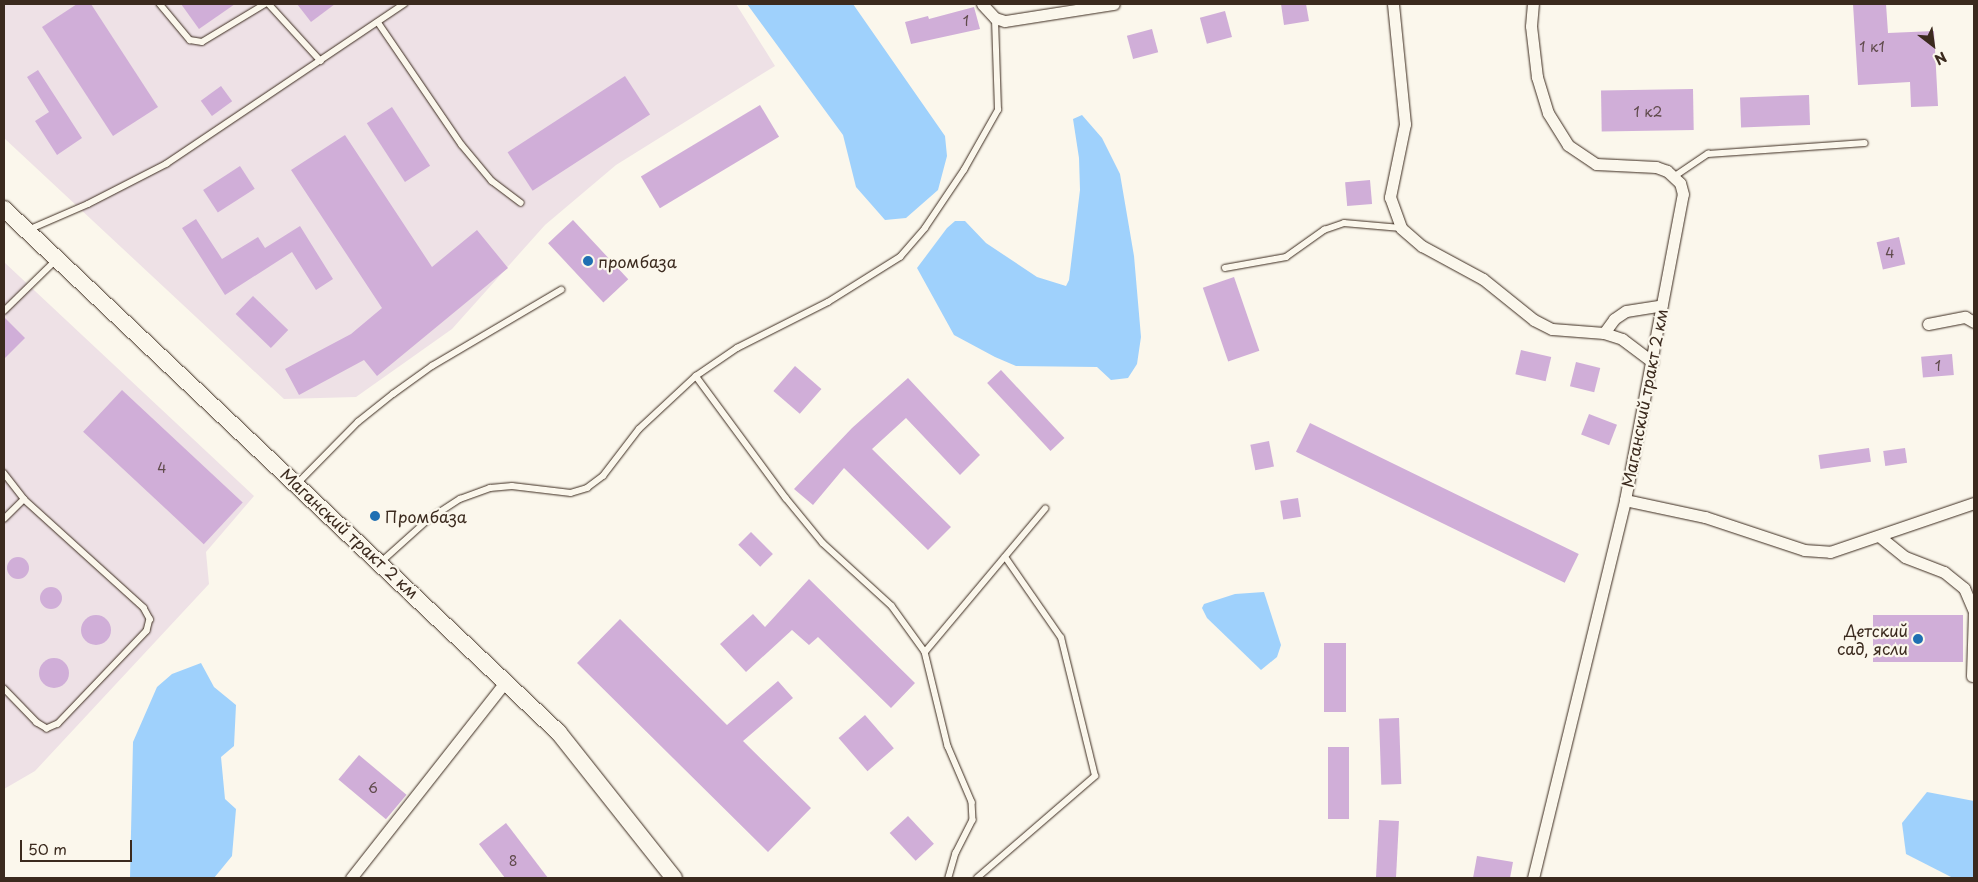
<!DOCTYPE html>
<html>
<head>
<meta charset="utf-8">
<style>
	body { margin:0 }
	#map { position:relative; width:1978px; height:882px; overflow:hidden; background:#fbf7ec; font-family:"Playpen Sans",sans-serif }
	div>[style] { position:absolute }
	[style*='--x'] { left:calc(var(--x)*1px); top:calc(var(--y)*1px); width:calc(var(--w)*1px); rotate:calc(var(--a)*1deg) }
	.built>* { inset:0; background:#eee1e6 }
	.water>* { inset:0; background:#9fd1fc }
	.building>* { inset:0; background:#d0aed8; transform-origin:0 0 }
	.round { border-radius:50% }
	.roads { filter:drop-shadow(0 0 1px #3b2a1e) drop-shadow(0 0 1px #3b2a1e) }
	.service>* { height:5.5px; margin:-2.75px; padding:0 2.75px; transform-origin:2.75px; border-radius:2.75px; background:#fbf7ec }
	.minor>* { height:11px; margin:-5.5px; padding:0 5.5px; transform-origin:5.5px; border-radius:5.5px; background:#fbf7ec }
	.secondary>* { height:16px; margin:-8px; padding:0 8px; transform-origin:8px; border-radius:8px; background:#fbf7ec }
	.dots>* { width:14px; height:14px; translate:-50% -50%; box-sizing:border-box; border:2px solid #fbf7ec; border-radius:50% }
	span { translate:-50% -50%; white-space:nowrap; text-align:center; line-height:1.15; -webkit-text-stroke:4.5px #fbf7ec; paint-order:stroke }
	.number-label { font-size:14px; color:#604b4c }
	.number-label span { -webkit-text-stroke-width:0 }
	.poi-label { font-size:16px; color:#3b2a1e }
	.left { translate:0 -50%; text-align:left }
	.right { translate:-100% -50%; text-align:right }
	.street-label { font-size:16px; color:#3b2a1e }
	.frame { position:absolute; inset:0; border:5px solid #3b2a1e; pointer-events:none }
	.north { position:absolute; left:1908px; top:20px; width:50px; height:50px; -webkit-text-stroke:4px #fbf7ec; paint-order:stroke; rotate:150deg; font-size:14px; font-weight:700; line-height:20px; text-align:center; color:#3b2a1e }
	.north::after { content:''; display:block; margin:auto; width:18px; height:22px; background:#3b2a1e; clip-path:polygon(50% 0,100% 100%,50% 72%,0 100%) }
	.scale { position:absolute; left:20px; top:840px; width:112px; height:22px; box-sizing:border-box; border:2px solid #3b2a1e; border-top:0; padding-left:6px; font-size:15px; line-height:18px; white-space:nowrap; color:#3b2a1e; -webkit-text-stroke:4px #fbf7ec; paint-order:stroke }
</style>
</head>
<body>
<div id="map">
	<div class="built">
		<i style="clip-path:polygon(4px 4px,736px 4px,775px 66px,616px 165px,545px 225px,452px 329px,356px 397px,284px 399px,4px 138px)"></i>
		<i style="clip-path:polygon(4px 262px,254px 496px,206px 552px,209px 584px,35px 771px,4px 789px)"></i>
	</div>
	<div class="water">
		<i style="clip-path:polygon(747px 4px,853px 4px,945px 136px,947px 156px,938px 190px,906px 218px,885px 220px,856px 187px,843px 135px)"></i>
		<i style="clip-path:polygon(1082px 115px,1102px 138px,1120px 174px,1134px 256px,1141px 337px,1137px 364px,1128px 378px,1111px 380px,1097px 367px,1016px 366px,995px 357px,954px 335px,917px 268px,947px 228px,955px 221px,965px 221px,986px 243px,1037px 277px,1066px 286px,1069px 280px,1080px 190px,1079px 158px,1073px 119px)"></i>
		<i style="clip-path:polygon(1264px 592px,1281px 645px,1277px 657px,1261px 670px,1207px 618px,1202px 608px,1204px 604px,1235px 594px)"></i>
		<i style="clip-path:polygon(201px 663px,214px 687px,236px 705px,234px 746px,221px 757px,225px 799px,236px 809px,232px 856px,214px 878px,130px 878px,133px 742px,157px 687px,172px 674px)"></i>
		<i style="clip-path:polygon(1927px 792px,1974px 801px,1974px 878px,1953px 878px,1906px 854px,1902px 823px)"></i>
	</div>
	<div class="building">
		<i style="clip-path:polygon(77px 4px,91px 4px,158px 107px,113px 136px,42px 27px)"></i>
		<i style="clip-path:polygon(181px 4px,235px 4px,199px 29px)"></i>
		<i style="clip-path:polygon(297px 4px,335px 4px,311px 22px)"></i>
		<i style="clip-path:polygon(1281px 4px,1306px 4px,1309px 21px,1284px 25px)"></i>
		<i style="clip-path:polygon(1853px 4px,1886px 4px,1888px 33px,1934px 31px,1938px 106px,1911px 107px,1910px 82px,1858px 85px)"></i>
		<i style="clip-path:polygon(974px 7px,980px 29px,911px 44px,905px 22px,928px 16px,929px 19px)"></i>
		<i style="left:1225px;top:11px;width:27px;height:26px;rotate:75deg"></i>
		<i style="left:1152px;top:29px;width:24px;height:26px;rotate:75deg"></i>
		<i style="clip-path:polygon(38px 70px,82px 138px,57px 155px,35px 121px,49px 112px,27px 77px)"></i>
		<i style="left:625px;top:76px;width:46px;height:140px;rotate:57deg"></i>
		<i style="left:221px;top:86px;width:19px;height:25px;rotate:54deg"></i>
		<i style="left:1693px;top:89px;width:41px;height:92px;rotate:89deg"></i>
		<i style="left:1809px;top:95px;width:30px;height:69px;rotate:88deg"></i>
		<i style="left:760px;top:105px;width:37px;height:139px;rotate:59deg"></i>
		<i style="left:392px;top:107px;width:70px;height:30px;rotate:57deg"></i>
		<i style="clip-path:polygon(345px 135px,432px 267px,477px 230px,508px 268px,377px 376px,364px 360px,299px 395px,285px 369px,351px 334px,382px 308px,291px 170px)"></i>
		<i style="left:240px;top:166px;width:27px;height:44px;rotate:57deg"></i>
		<i style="left:1370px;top:180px;width:24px;height:25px;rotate:85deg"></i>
		<i style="clip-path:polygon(196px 219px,222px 259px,258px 237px,265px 248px,300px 226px,333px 279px,316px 290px,292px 252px,225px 295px,182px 228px)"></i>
		<i style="left:573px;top:220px;width:81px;height:34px;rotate:47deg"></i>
		<i style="left:1899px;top:237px;width:28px;height:23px;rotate:77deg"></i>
		<i style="left:1234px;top:277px;width:78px;height:33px;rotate:71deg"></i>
		<i style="left:253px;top:296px;width:49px;height:25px;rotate:44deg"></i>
		<i style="clip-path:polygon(4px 317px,25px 338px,4px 359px)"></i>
		<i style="left:1521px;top:350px;width:31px;height:25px;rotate:13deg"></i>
		<i style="left:1952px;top:354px;width:21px;height:31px;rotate:85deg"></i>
		<i style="left:1576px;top:362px;width:25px;height:25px;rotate:14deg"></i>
		<i style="left:795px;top:366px;width:35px;height:33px;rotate:41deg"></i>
		<i style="left:1001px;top:370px;width:93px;height:19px;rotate:47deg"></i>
		<i style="clip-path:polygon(908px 378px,980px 455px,960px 475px,906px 418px,872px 449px,951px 527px,928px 550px,844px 468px,813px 505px,794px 489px,852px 428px)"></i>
		<i style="left:122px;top:390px;width:165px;height:57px;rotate:43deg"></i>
		<i style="left:1589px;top:414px;width:30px;height:22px;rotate:21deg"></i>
		<i style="left:1310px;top:423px;width:299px;height:32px;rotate:26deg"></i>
		<i style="left:1269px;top:441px;width:26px;height:19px;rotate:79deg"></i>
		<i style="left:1869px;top:448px;width:14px;height:51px;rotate:82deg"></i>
		<i style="left:1905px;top:448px;width:15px;height:22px;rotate:82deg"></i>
		<i style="left:1298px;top:498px;width:19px;height:18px;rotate:81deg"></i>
		<i style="left:751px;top:532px;width:31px;height:18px;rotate:45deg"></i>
		<i class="round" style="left:7px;top:557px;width:22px;height:22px"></i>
		<i style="clip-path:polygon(809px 579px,915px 683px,891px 708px,818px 637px,809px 645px,792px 630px,746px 672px,720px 644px,753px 614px,765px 627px)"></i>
		<i class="round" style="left:40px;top:587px;width:22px;height:22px"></i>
		<i class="round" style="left:81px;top:615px;width:30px;height:30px"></i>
		<i style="left:1873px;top:615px;width:90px;height:47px"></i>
		<i style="clip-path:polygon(620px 619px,727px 725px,778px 681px,793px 698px,743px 741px,811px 808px,768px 852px,577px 663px)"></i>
		<i style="left:1324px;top:643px;width:22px;height:69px"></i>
		<i class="round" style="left:39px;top:658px;width:30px;height:30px"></i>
		<i style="left:865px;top:715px;width:44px;height:35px;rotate:49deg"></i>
		<i style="left:1399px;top:718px;width:66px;height:20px;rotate:88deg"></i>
		<i style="left:1328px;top:747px;width:21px;height:72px"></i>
		<i style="left:359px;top:755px;width:62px;height:32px;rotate:40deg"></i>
		<i style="left:908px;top:816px;width:38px;height:25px;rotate:47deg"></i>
		<i style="left:1379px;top:820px;width:20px;height:58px;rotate:3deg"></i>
		<i style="clip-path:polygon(506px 823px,548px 878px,505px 878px,479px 844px)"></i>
		<i style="clip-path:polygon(1477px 856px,1513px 862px,1510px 878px,1473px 878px)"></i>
	</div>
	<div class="roads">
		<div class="service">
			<i style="--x:160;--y:4;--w:47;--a:50.2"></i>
			<i style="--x:190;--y:40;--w:12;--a:9"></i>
			<i style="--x:202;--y:42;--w:74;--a:-31.1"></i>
			<i style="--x:269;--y:4;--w:77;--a:47.6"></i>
			<i style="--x:378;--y:22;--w:149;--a:55.7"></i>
			<i style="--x:462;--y:145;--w:47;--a:50.2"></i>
			<i style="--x:492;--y:181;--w:36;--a:37"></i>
			<i style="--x:1675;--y:176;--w:40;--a:-34"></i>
			<i style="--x:1708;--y:154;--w:157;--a:-4"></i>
			<i style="--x:28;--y:230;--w:65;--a:-23.4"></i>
			<i style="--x:88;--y:204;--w:88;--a:-27.1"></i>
			<i style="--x:166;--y:164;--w:287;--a:-33.9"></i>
			<i style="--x:1225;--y:268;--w:62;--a:-10.2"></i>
			<i style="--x:1286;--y:257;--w:47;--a:-35.4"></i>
			<i style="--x:1324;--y:230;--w:21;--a:-19"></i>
			<i style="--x:1344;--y:223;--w:57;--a:5"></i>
			<i style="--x:4;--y:311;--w:73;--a:-44.4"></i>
			<i style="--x:696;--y:376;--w:152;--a:53.6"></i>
			<i style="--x:786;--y:498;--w:58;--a:50.6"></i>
			<i style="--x:823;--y:543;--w:93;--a:42.4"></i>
			<i style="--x:892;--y:606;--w:57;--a:54.3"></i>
			<i style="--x:925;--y:652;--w:97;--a:76.3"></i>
			<i style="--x:948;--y:746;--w:61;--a:66.8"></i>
			<i style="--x:972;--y:802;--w:18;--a:87"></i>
			<i style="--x:973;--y:820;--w:37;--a:117"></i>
			<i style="--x:956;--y:853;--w:26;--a:106"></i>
			<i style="--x:4;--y:473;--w:33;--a:52"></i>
			<i style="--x:24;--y:499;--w:162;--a:42.2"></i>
			<i style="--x:144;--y:608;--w:13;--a:61"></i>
			<i style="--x:150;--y:619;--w:12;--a:104"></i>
			<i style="--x:147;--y:631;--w:129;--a:133.7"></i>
			<i style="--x:58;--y:724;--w:12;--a:156"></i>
			<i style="--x:47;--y:729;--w:12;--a:-149"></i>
			<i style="--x:37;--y:723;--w:47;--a:-134.1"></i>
			<i style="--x:297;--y:484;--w:87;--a:-45.5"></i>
			<i style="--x:358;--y:422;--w:45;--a:-38.7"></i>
			<i style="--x:393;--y:394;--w:48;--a:-35.7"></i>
			<i style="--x:432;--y:366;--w:150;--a:-30.5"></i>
			<i style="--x:4;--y:519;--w:28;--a:-45"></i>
			<i style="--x:381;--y:562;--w:64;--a:-41.9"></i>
			<i style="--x:429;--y:519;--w:37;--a:-33"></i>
			<i style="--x:460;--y:499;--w:32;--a:-20"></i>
			<i style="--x:490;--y:488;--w:22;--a:-5"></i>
			<i style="--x:512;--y:486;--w:59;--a:6.8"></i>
			<i style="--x:571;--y:493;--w:17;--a:-17"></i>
			<i style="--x:587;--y:488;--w:20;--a:-37"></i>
			<i style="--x:603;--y:476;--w:59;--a:-52.5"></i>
			<i style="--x:639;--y:429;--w:78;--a:-42.9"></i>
			<i style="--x:696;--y:376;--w:50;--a:-34.3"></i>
			<i style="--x:737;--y:348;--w:102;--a:-26.8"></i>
			<i style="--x:828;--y:302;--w:85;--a:-32"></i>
			<i style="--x:900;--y:257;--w:38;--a:-49"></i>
			<i style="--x:925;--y:228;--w:70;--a:-56.1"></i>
			<i style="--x:964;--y:170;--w:69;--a:-60.5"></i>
			<i style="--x:998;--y:110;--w:92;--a:-91.9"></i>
			<i style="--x:925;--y:652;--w:187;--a:-50"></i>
			<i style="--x:977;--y:878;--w:156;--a:-40.8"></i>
			<i style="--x:1095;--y:776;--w:142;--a:-103.8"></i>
			<i style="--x:1061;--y:638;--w:98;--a:-124.7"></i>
		</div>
		<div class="minor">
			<i style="--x:982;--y:4;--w:19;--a:47"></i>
			<i style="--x:995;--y:18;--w:10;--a:17"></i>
			<i style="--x:1005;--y:21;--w:110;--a:-8.9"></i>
			<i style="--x:1393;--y:4;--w:121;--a:84.3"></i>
			<i style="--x:1405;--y:124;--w:75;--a:101.6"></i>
			<i style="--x:1390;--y:197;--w:33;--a:70"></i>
			<i style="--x:1401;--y:228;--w:28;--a:41"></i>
			<i style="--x:1422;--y:246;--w:69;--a:28.4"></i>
			<i style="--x:1483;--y:279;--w:65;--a:38.8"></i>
			<i style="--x:1534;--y:320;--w:20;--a:27"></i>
			<i style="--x:1552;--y:329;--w:52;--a:4.4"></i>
			<i style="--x:1604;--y:333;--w:19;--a:18"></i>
			<i style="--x:1622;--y:339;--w:38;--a:37"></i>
			<i style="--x:1928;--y:324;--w:38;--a:-11"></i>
			<i style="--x:1965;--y:317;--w:10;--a:29"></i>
			<i style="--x:1604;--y:333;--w:17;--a:-54"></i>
			<i style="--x:1614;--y:319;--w:14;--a:-34"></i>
			<i style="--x:1626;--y:311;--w:36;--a:-9"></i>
			<i style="--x:1625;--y:500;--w:82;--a:12"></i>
			<i style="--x:1705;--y:517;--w:104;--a:18.4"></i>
			<i style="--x:1804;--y:550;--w:26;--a:4"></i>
			<i style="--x:1830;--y:552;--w:152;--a:-18.8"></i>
			<i style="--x:1879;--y:536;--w:33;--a:39"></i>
			<i style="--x:1905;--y:557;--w:42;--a:21"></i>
			<i style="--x:1944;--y:572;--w:26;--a:39"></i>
			<i style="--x:1964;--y:588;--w:26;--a:67"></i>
			<i style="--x:1974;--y:612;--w:64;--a:91.8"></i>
			<i style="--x:351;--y:878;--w:251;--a:-51.8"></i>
			<i style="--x:1533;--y:878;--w:389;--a:-76.3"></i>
			<i style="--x:1625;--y:500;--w:311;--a:-79.3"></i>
			<i style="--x:1683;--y:194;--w:11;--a:-105"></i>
			<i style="--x:1680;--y:183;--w:18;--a:-137"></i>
			<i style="--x:1667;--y:171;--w:12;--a:-160"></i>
			<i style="--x:1656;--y:167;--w:60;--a:-177.1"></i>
			<i style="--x:1596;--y:164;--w:34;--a:-146"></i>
			<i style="--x:1568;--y:145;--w:38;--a:-122"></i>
			<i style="--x:1548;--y:113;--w:38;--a:-107"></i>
			<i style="--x:1537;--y:77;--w:51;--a:-96.7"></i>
			<i style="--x:1531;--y:26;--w:22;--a:-85"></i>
		</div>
		<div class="secondary">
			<i style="--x:4;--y:209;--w:763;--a:43.35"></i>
			<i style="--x:559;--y:733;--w:185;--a:51.6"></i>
		</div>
	</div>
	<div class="dots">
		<i style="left:588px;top:261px;background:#1f6fb2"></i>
		<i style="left:375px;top:516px;background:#1f6fb2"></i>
		<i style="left:1918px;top:639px;background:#1f6fb2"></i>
	</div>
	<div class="number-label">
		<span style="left:966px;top:21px">1</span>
		<span style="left:1872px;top:47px">1 к1</span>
		<span style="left:1648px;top:112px">1 к2</span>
		<span style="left:1890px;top:253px">4</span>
		<span style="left:1938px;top:366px">1</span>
		<span style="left:162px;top:468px">4</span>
		<span style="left:373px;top:788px">6</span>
		<span style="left:513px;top:861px">8</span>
	</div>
	<div class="poi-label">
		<span class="left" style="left:598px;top:261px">промбаза</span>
		<span class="left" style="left:385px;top:516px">Промбаза</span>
		<span class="right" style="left:1908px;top:639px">Детский<br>сад, ясли</span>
	</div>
	<div class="street-label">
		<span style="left:1644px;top:398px;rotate:-79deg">Маганский тракт 2 км</span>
		<span style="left:350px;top:533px;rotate:43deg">Маганский тракт 2 км</span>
	</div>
	<div class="frame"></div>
	<div class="north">N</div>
	<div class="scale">50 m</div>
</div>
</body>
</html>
